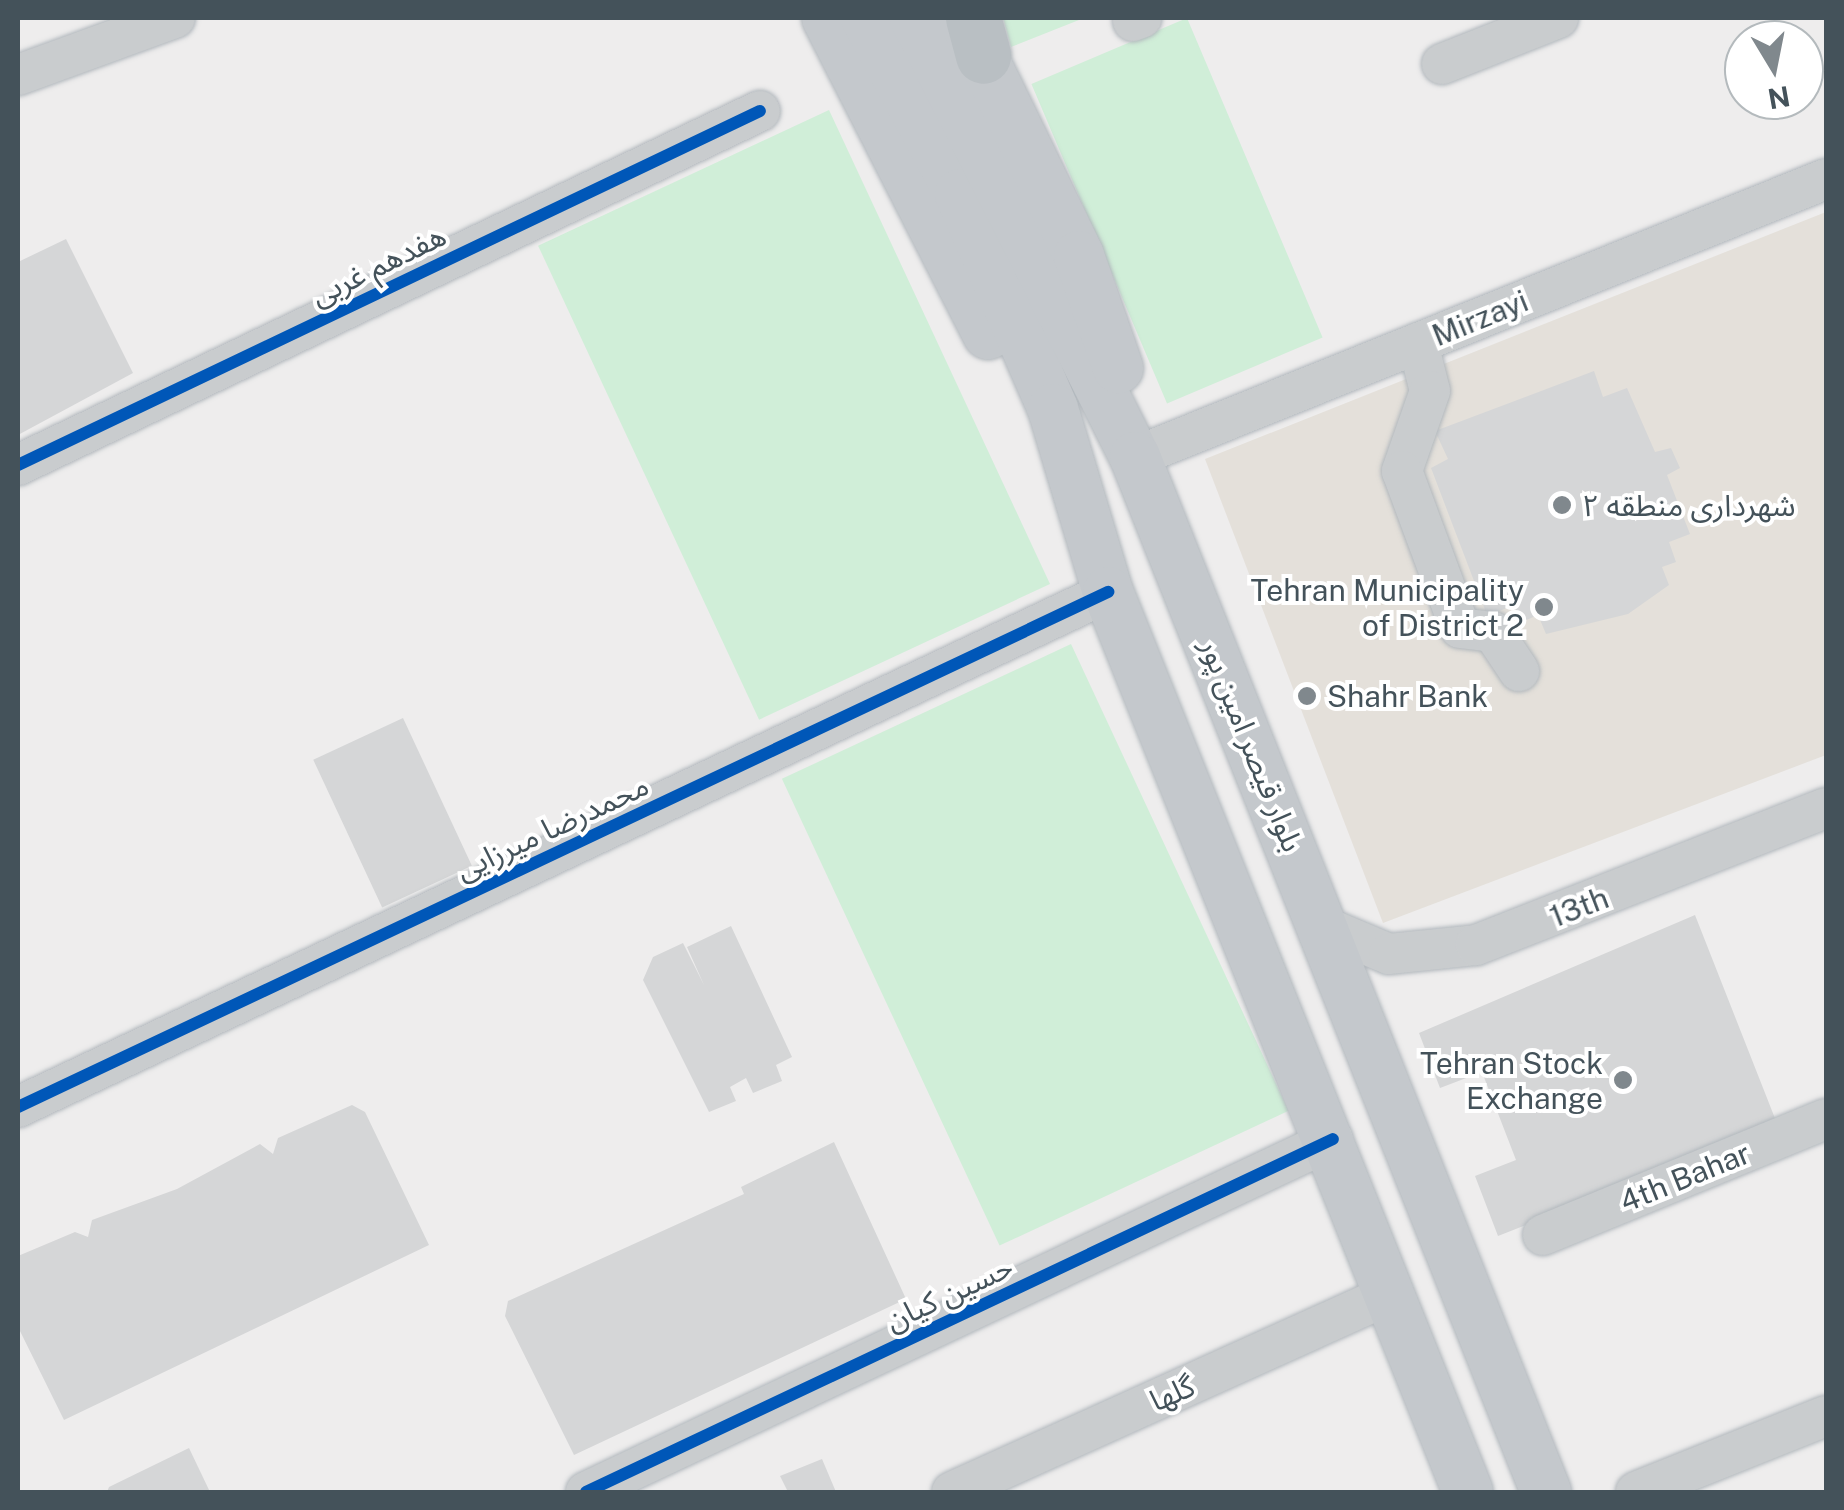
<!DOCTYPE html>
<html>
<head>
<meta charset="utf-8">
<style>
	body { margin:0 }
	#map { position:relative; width:1844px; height:1510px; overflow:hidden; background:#eeeded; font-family:"Public Sans","Noto Sans Arabic",sans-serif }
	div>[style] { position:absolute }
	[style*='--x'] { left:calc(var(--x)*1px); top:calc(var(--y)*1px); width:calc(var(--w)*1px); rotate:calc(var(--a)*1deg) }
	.commercial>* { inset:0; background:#e4e0da }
	.green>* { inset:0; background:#d0eed8; transform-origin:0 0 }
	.building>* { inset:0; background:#d5d6d7; transform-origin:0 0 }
	.roads { filter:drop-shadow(0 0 2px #b2b8bd) drop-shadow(0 0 2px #b2b8bd) }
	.minor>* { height:40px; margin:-20px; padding:0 20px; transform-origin:20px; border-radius:20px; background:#c9ccce }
	.major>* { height:50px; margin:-25px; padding:0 25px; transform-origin:25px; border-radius:25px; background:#c4c8cc }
	.highway>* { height:55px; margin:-27.5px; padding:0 27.5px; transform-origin:27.5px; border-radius:27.5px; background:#b9bfc3 }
	.cycleway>* { height:12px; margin:-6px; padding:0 6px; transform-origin:6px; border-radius:6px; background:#0057b8 }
	.dots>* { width:28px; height:28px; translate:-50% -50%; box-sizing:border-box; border:5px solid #fff; border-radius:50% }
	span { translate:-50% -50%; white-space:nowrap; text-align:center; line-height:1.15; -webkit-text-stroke:8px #fff; paint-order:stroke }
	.street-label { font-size:30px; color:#44525a }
	.poi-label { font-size:30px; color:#44525a }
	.left { translate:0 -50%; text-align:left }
	.right { translate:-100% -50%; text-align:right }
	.frame { position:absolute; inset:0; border:20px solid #44525a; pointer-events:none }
	.north { position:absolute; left:1724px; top:20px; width:100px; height:100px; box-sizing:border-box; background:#fff; border:2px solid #b4babd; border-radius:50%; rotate:170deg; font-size:28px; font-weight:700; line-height:40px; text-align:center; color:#44525a }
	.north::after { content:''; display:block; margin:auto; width:35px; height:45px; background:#80888d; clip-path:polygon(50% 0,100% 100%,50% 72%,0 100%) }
</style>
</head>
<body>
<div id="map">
	<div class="commercial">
		<i style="clip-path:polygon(1826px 212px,1826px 755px,1383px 923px,1205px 459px)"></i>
	</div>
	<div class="green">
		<i style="clip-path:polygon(1003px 18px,1084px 18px,1011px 47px)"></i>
		<i style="left:1187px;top:18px;width:347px;height:169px;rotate:67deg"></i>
		<i style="left:829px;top:110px;width:523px;height:321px;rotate:65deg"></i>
		<i style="left:1071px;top:644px;width:515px;height:319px;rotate:65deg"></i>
	</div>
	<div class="building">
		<i style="clip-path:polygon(66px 239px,133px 373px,18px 435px,18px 262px)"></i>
		<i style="clip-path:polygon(1594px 371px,1603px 397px,1627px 388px,1655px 452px,1671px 448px,1680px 468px,1667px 475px,1690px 534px,1669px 542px,1676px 562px,1662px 567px,1669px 585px,1628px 614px,1546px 634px,1538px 615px,1519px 623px,1513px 606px,1487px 615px,1431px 468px,1448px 459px,1435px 431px)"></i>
		<i style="left:403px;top:718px;width:163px;height:99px;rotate:65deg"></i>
		<i style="clip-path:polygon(1695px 915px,1778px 1126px,1498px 1236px,1475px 1176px,1516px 1160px,1482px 1072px,1440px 1088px,1419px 1033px)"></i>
		<i style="clip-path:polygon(731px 926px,792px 1057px,776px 1065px,782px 1081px,753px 1093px,746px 1078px,730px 1087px,736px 1101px,709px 1112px,643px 980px,653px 957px,683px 943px,704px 985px,687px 947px)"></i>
		<i style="clip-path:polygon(352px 1105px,365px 1112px,429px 1245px,64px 1420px,18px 1327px,18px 1256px,75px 1232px,88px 1237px,92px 1220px,177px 1189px,260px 1144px,273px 1154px,278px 1138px)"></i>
		<i style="clip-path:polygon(834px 1142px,906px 1299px,574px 1455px,505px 1316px,508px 1301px,744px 1194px,741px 1187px)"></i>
		<i style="clip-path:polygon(189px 1448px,210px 1492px,107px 1492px,109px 1487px)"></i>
		<i style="clip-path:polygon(822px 1459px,836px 1492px,788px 1492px,780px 1476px)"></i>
	</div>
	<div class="roads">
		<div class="minor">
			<i style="--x:1133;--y:21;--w:9;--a:-21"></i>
			<i style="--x:1442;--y:64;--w:125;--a:-21.6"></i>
			<i style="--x:18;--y:75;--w:167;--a:-20"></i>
			<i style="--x:1418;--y:343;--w:49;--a:76"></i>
			<i style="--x:1430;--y:391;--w:85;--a:109.3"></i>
			<i style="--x:1402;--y:471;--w:167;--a:69.7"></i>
			<i style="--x:1460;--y:628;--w:33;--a:7"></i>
			<i style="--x:1493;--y:632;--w:47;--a:56.3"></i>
			<i style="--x:1135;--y:457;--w:745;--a:-21.92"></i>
			<i style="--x:18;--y:465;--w:822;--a:-25.51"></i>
			<i style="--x:1327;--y:928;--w:67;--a:22.8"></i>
			<i style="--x:1389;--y:954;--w:87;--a:-5.9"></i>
			<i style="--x:1476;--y:945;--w:376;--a:-21.4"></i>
			<i style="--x:18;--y:1107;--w:1206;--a:-25.29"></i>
			<i style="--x:1543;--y:1235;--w:306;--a:-22.3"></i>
			<i style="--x:586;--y:1492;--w:826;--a:-25.29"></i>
			<i style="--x:952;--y:1492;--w:484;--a:-24.3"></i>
			<i style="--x:1636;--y:1492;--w:205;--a:-21.8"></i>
		</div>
		<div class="major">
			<i style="--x:827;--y:18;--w:355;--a:63"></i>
			<i style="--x:866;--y:18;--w:200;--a:61.9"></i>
			<i style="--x:960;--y:194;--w:234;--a:66.6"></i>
			<i style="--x:1053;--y:409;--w:191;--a:73.3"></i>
			<i style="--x:1108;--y:592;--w:969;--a:68.2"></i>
			<i style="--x:915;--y:18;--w:491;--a:63.4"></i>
			<i style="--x:1135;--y:457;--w:1114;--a:68.34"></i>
			<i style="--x:965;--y:21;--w:261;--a:64.1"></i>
			<i style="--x:1079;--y:256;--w:119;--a:70.8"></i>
		</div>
		<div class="highway">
			<i style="--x:973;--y:18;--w:39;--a:75"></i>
		</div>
	</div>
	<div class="cycleway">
		<i style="--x:18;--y:465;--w:822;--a:-25.51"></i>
		<i style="--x:18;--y:1107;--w:1206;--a:-25.29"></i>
		<i style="--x:586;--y:1492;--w:826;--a:-25.29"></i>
	</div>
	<div class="dots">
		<i style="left:1562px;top:505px;background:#80888d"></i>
		<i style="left:1544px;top:607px;background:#80888d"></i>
		<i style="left:1307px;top:696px;background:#80888d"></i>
		<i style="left:1623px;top:1080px;background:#80888d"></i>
	</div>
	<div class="street-label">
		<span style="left:378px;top:265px;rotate:-26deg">هفدهم غربی</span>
		<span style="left:1480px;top:318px;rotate:-22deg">Mirzayi</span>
		<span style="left:1252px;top:745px;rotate:68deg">بلوار قیصر امین پور</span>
		<span style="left:552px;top:827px;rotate:-25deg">محمدرضا میرزایی</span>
		<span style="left:1579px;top:907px;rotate:-21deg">13th</span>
		<span style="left:1685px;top:1177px;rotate:-22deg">4th Bahar</span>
		<span style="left:949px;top:1293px;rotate:-25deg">حسین کیان</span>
		<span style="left:1172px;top:1393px;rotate:-24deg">گلها</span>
	</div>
	<div class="poi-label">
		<span class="left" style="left:1582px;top:505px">شهرداری منطقه ۲</span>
		<span class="right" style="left:1524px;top:607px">Tehran Municipality<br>of District 2</span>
		<span class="left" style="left:1327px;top:696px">Shahr Bank</span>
		<span class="right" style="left:1603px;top:1080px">Tehran Stock<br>Exchange</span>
	</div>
	<div class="frame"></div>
	<div class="north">N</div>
</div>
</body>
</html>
